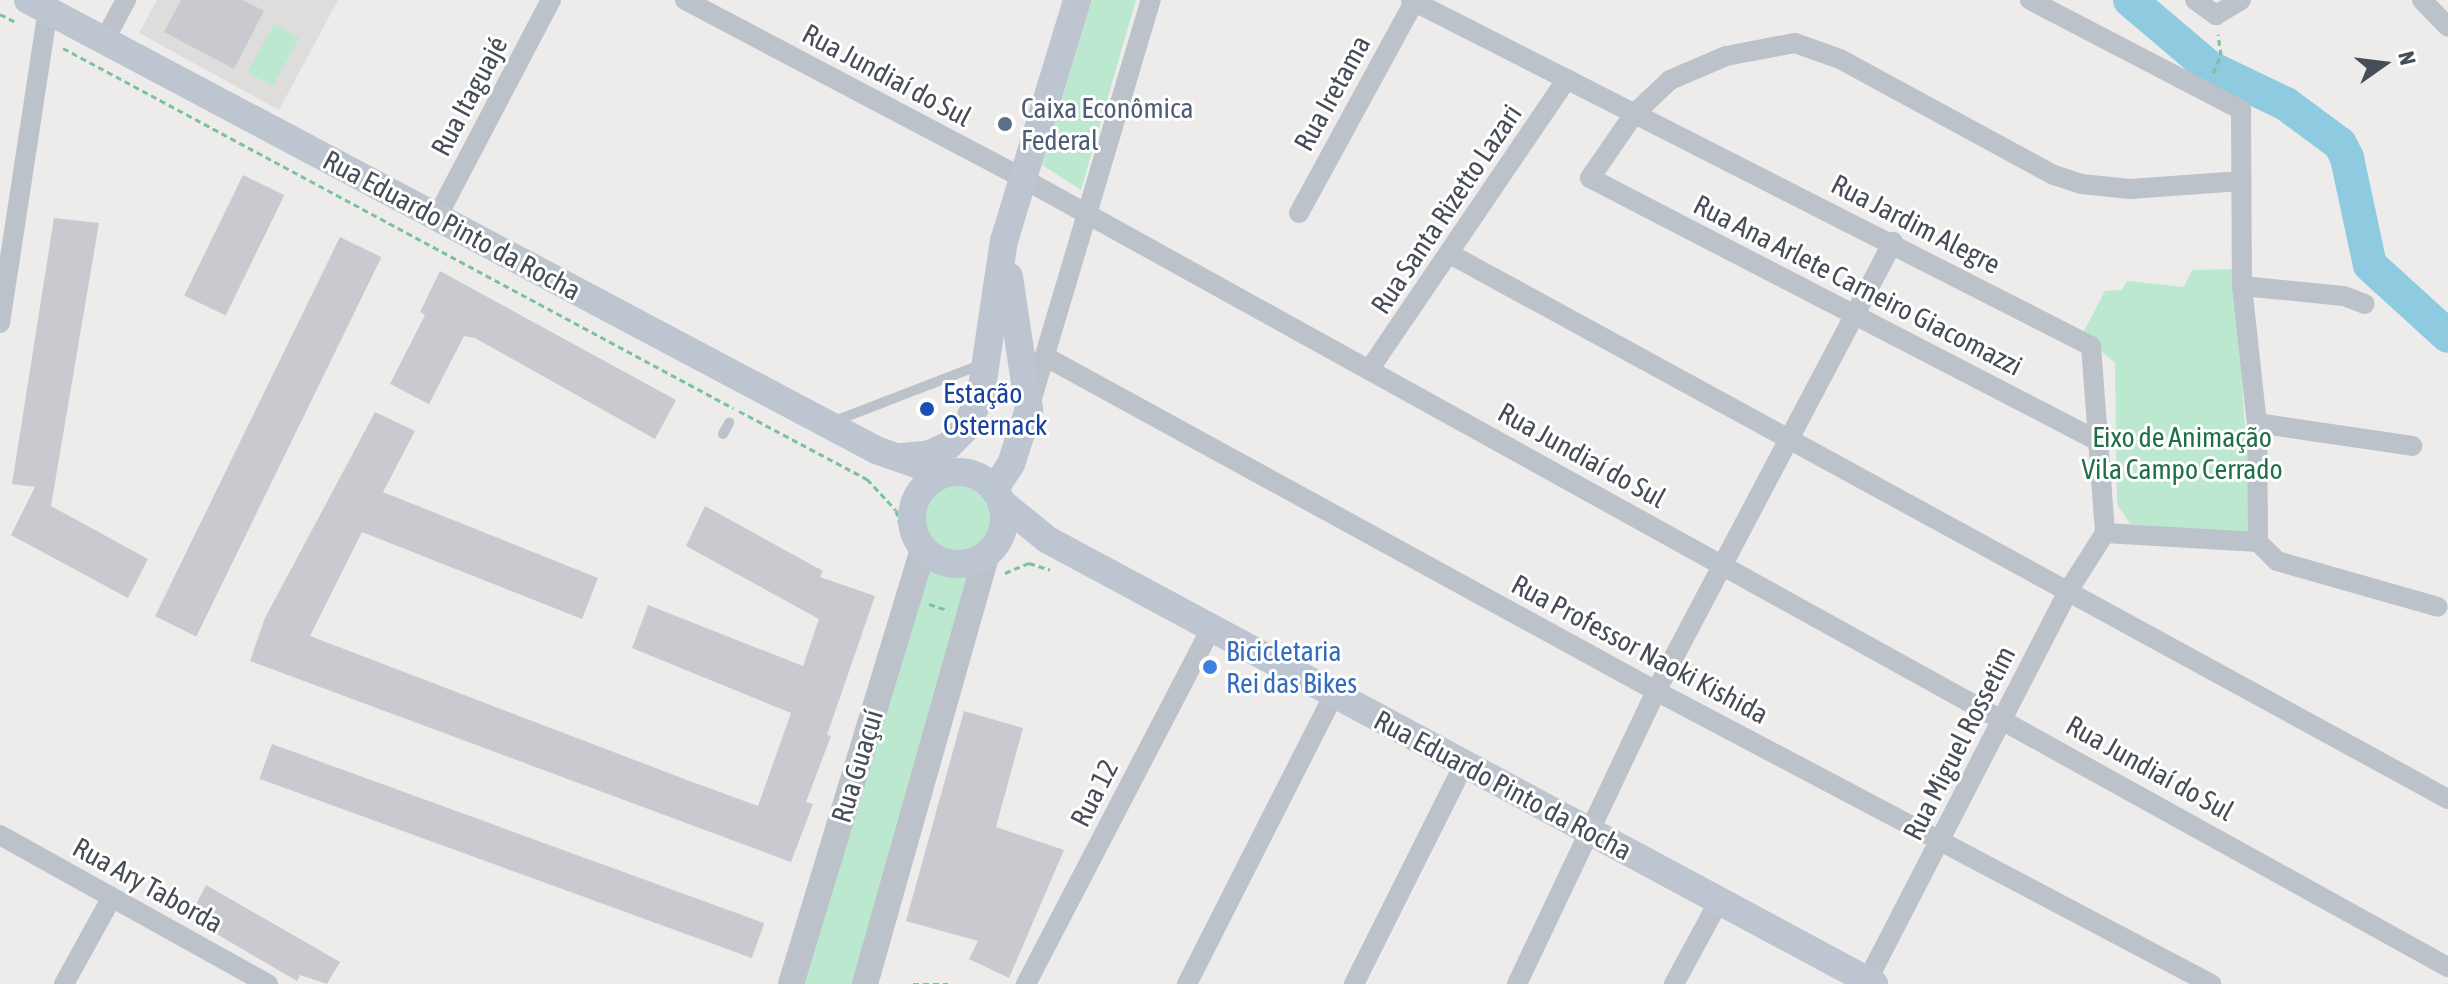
<!DOCTYPE html>
<html>
<head>
<meta charset="utf-8">
<style>
	body { margin:0 }
	#map { position:relative; width:2448px; height:984px; overflow:hidden; background:#eeebeb; font-family:"Asap Condensed",sans-serif }
	div>[style] { position:absolute }
	[style*='--x'] { left:calc(var(--x)*1px); top:calc(var(--y)*1px); width:calc(var(--w)*1px); rotate:calc(var(--a)*1deg) }
	.education>* { inset:0; background:#dfdcdc }
	.green>* { inset:0; background:#bde8d0; transform-origin:0 0 }
	.round { border-radius:50% }
	.river>* { height:34px; margin:-17px; padding:0 17px; transform-origin:17px; border-radius:17px; background:#8fcbe0 }
	.building>* { inset:0; background:#c9cad0; transform-origin:0 0 }
	.path>* { height:3px; margin-top:-1.5px; transform-origin:0; background:repeating-linear-gradient(90deg,#79c1a2 0 6px,transparent 0 10px) }
	.service>* { height:10px; margin:-5px; padding:0 5px; transform-origin:5px; border-radius:5px; background:#bbc2c9 }
	.minor>* { height:20px; margin:-10px; padding:0 10px; transform-origin:10px; border-radius:10px; background:#bbc2c9 }
	.tertiary>* { height:26px; margin:-13px; padding:0 13px; transform-origin:13px; border-radius:13px; background:#bbc2c9 }
	.secondary>* { height:28px; margin:-14px; padding:0 14px; transform-origin:14px; border-radius:14px; background:#bdc5d0 }
	.secondary>.ring { margin:-14px; padding:0; box-sizing:content-box; background:none; border:28px solid #bdc5d0; border-radius:50% }
	.dots>* { width:22px; height:22px; translate:-50% -50%; box-sizing:border-box; border:4px solid #fff; border-radius:50% }
	span { translate:-50% -50%; white-space:nowrap; text-align:center; line-height:1.15; -webkit-text-stroke:6px #fff; paint-order:stroke }
	.street-label { font-size:28px; color:#464d56 }
	.service-label { font-size:28px; color:#4e5e75 }
	.left { translate:0 -50%; text-align:left }
	.transit-label { font-size:28px; color:#164399 }
	.park-label { font-size:28px; color:#206e4b }
	.shop-label { font-size:28px; color:#366cbe }
	.north { position:absolute; left:2344px; top:24px; width:80px; height:80px; -webkit-text-stroke:6px #fff; paint-order:stroke; rotate:76deg; font-size:22px; font-weight:700; line-height:32px; text-align:center; color:#464d56 }
	.north::after { content:''; display:block; margin:auto; width:28px; height:36px; background:#464d56; clip-path:polygon(50% 0,100% 100%,50% 72%,0 100%) }
</style>
</head>
<body>
<div id="map">
	<div class="education">
		<i style="clip-path:polygon(157px 0,338px 0,279px 110px,139px 33px)"></i>
	</div>
	<div class="green">
		<i style="clip-path:polygon(1092px 0,1136px 0,1081px 190px,1042px 165px)"></i>
		<i style="left:274px;top:24px;width:29px;height:55px;rotate:29deg"></i>
		<i style="clip-path:polygon(2235px 269px,2252px 534px,2130px 524px,2117px 504px,2115px 363px,2082px 335px,2105px 291px,2122px 290px,2127px 281px,2184px 287px,2192px 270px)"></i>
		<i class="round" style="left:920px;top:480px;width:78px;height:78px"></i>
		<i style="clip-path:polygon(929px 569px,972px 577px,855px 984px,802px 984px)"></i>
	</div>
	<div class="river">
		<i style="--x:2130;--y:0;--w:104;--a:40.3"></i>
		<i style="--x:2209;--y:67;--w:85;--a:25.7"></i>
		<i style="--x:2286;--y:104;--w:67;--a:36.5"></i>
		<i style="--x:2340;--y:144;--w:16;--a:63"></i>
		<i style="--x:2347;--y:158;--w:109;--a:77.9"></i>
		<i style="--x:2370;--y:265;--w:105;--a:42.3"></i>
	</div>
	<div class="building">
		<i style="clip-path:polygon(181px 0,243px 0,264px 11px,234px 69px,164px 32px)"></i>
		<i style="left:243px;top:175px;width:46px;height:134px;rotate:26deg"></i>
		<i style="clip-path:polygon(54px 218px,99px 223px,51px 506px,148px 559px,128px 598px,11px 535px,35px 487px,12px 484px)"></i>
		<i style="left:340px;top:237px;width:46px;height:422px;rotate:26deg"></i>
		<i style="clip-path:polygon(440px 271px,676px 400px,655px 439px,475px 338px,464px 336px,429px 404px,390px 384px,425px 315px,420px 312px)"></i>
		<i style="clip-path:polygon(375px 412px,415px 431px,383px 492px,598px 578px,582px 619px,362px 532px,310px 636px,687px 780px,758px 806px,791px 713px,632px 648px,648px 605px,803px 666px,819px 619px,686px 546px,705px 506px,823px 571px,820px 577px,875px 596px,827px 735px,831px 736px,806px 802px,813px 804px,791px 862px,250px 661px,265px 618px)"></i>
		<i style="clip-path:polygon(964px 711px,1023px 728px,996px 827px,1064px 850px,1009px 978px,969px 959px,978px 941px,906px 921px)"></i>
		<i style="left:272px;top:744px;width:524px;height:37px;rotate:20deg"></i>
		<i style="clip-path:polygon(206px 885px,340px 962px,327px 984px,300px 975px,297px 981px,189px 918px)"></i>
	</div>
	<div class="path">
		<i style="--x:0;--y:14;--w:20;--a:27"></i>
		<i style="--x:63;--y:48;--w:761;--a:28.25"></i>
		<i style="--x:2213;--y:73;--w:20;--a:-66"></i>
		<i style="--x:2221;--y:55;--w:21;--a:-98"></i>
		<i style="--x:739;--y:411;--w:145;--a:28"></i>
		<i style="--x:867;--y:479;--w:42;--a:46.9"></i>
		<i style="--x:896;--y:510;--w:29;--a:74"></i>
		<i style="--x:1005;--y:573;--w:26;--a:-23"></i>
		<i style="--x:1029;--y:563;--w:22;--a:18"></i>
		<i style="--x:929;--y:604;--w:20;--a:18"></i>
		<i style="--x:913;--y:984;--w:35;--a:0"></i>
	</div>
	<div class="service">
		<i style="--x:835;--y:421;--w:155;--a:-21.1"></i>
		<i style="--x:723;--y:434;--w:13;--a:-61"></i>
	</div>
	<div class="minor">
		<i style="--x:685;--y:0;--w:381;--a:27.8"></i>
		<i style="--x:1022;--y:178;--w:1630;--a:28.96"></i>
		<i style="--x:1411;--y:0;--w:763;--a:26.97"></i>
		<i style="--x:2091;--y:346;--w:188;--a:85.7"></i>
		<i style="--x:2105;--y:533;--w:153;--a:3.4"></i>
		<i style="--x:2030;--y:0;--w:238;--a:27.5"></i>
		<i style="--x:2241;--y:110;--w:176;--a:89.7"></i>
		<i style="--x:2242;--y:286;--w:138;--a:83.8"></i>
		<i style="--x:2257;--y:423;--w:119;--a:89.5"></i>
		<i style="--x:2195;--y:0;--w:26;--a:36"></i>
		<i style="--x:2216;--y:15;--w:29;--a:-31"></i>
		<i style="--x:2422;--y:0;--w:37;--a:46"></i>
		<i style="--x:104;--y:41;--w:47;--a:-61.8"></i>
		<i style="--x:1299;--y:213;--w:243;--a:-61.4"></i>
		<i style="--x:437;--y:217;--w:245;--a:-62.3"></i>
		<i style="--x:1450;--y:254;--w:1137;--a:28.64"></i>
		<i style="--x:2242;--y:286;--w:102;--a:5.6"></i>
		<i style="--x:2344;--y:296;--w:22;--a:21"></i>
		<i style="--x:0;--y:323;--w:316;--a:-81.3"></i>
		<i style="--x:1046;--y:357;--w:695;--a:28.7"></i>
		<i style="--x:1656;--y:691;--w:628;--a:27.83"></i>
		<i style="--x:1369;--y:370;--w:352;--a:-55.8"></i>
		<i style="--x:1030;--y:405;--w:423;--a:-73.4"></i>
		<i style="--x:2257;--y:423;--w:157;--a:8.4"></i>
		<i style="--x:2100;--y:442;--w:574;--a:-152.63"></i>
		<i style="--x:1590;--y:178;--w:78;--a:-55.5"></i>
		<i style="--x:1634;--y:114;--w:50;--a:-43.4"></i>
		<i style="--x:1670;--y:80;--w:61;--a:-23.2"></i>
		<i style="--x:1726;--y:56;--w:70;--a:-10.7"></i>
		<i style="--x:1795;--y:43;--w:48;--a:19.6"></i>
		<i style="--x:1840;--y:59;--w:243;--a:28.5"></i>
		<i style="--x:2054;--y:175;--w:28;--a:18"></i>
		<i style="--x:2081;--y:184;--w:49;--a:5.8"></i>
		<i style="--x:2130;--y:189;--w:111;--a:-4.1"></i>
		<i style="--x:2258;--y:542;--w:27;--a:45"></i>
		<i style="--x:2277;--y:561;--w:167;--a:15.9"></i>
		<i style="--x:0;--y:835;--w:307;--a:29.1"></i>
		<i style="--x:1867;--y:981;--w:439;--a:-62.7"></i>
		<i style="--x:2068;--y:591;--w:69;--a:-57.5"></i>
		<i style="--x:64;--y:984;--w:99;--a:-61.1"></i>
		<i style="--x:1026;--y:984;--w:401;--a:-62.5"></i>
		<i style="--x:1187;--y:984;--w:325;--a:-63.1"></i>
		<i style="--x:1354;--y:984;--w:246;--a:-63.4"></i>
		<i style="--x:1517;--y:984;--w:324;--a:-64.6"></i>
		<i style="--x:1656;--y:691;--w:508;--a:-62.17"></i>
		<i style="--x:1674;--y:984;--w:94;--a:-61.5"></i>
	</div>
	<div class="tertiary">
		<i style="--x:791;--y:984;--w:455;--a:-73.1"></i>
		<i style="--x:865;--y:984;--w:447;--a:-74.2"></i>
	</div>
	<div class="secondary">
		<i style="--x:28;--y:0;--w:960;--a:27.95"></i>
		<i style="--x:876;--y:450;--w:72;--a:19.4"></i>
		<i style="--x:902;--y:457;--w:25;--a:-5"></i>
		<i style="--x:927;--y:455;--w:24;--a:-24"></i>
		<i style="--x:949;--y:445;--w:23;--a:-45"></i>
		<i style="--x:965;--y:429;--w:38;--a:-65"></i>
		<i style="--x:981;--y:394;--w:155;--a:-81.5"></i>
		<i style="--x:1004;--y:241;--w:252;--a:-73.1"></i>
		<i class="ring" style="left:912px;top:472px;width:64px;height:64px"></i>
		<i style="--x:994;--y:490;--w:31;--a:-57"></i>
		<i style="--x:1011;--y:464;--w:58;--a:-71.9"></i>
		<i style="--x:1029;--y:409;--w:134;--a:-98.6"></i>
		<i style="--x:1001;--y:502;--w:60;--a:39"></i>
		<i style="--x:1048;--y:540;--w:938;--a:28.26"></i>
	</div>
	<div class="dots">
		<i style="left:1005px;top:124px;background:#5c6f8a"></i>
		<i style="left:927px;top:409px;background:#1a4fb4"></i>
		<i style="left:1210px;top:667px;background:#3f7fe0"></i>
	</div>
	<div class="street-label">
		<span style="left:887px;top:75px;rotate:28deg">Rua Jundiaí do Sul</span>
		<span style="left:1332px;top:93px;rotate:-61deg">Rua Iretama</span>
		<span style="left:469px;top:96px;rotate:-62deg">Rua Itaguajé</span>
		<span style="left:1446px;top:209px;rotate:-56deg">Rua Santa Rizetto Lazari</span>
		<span style="left:1916px;top:224px;rotate:27deg">Rua Jardim Alegre</span>
		<span style="left:452px;top:225px;rotate:28deg">Rua Eduardo Pinto da Rocha</span>
		<span style="left:1858px;top:285px;rotate:27deg">Rua Ana Arlete Carneiro Giacomazzi</span>
		<span style="left:1582px;top:455px;rotate:29deg">Rua Jundiaí do Sul</span>
		<span style="left:1640px;top:649px;rotate:28deg">Rua Professor Naoki Kishida</span>
		<span style="left:1959px;top:743px;rotate:-63deg">Rua Miguel Rossetim</span>
		<span style="left:857px;top:766px;rotate:-73deg">Rua Guaçuí</span>
		<span style="left:2150px;top:768px;rotate:29deg">Rua Jundiaí do Sul</span>
		<span style="left:1503px;top:785px;rotate:28deg">Rua Eduardo Pinto da Rocha</span>
		<span style="left:1094px;top:793px;rotate:-63deg">Rua 12</span>
		<span style="left:148px;top:885px;rotate:29deg">Rua Ary Taborda</span>
	</div>
	<div class="service-label">
		<span class="left" style="left:1021px;top:124px">Caixa Econômica<br>Federal</span>
	</div>
	<div class="transit-label">
		<span class="left" style="left:943px;top:409px">Estação<br>Osternack</span>
	</div>
	<div class="park-label">
		<span style="left:2182px;top:453px">Eixo de Animação<br>Vila Campo Cerrado</span>
	</div>
	<div class="shop-label">
		<span class="left" style="left:1226px;top:667px">Bicicletaria<br>Rei das Bikes</span>
	</div>
	<div class="north">N</div>
</div>
</body>
</html>
